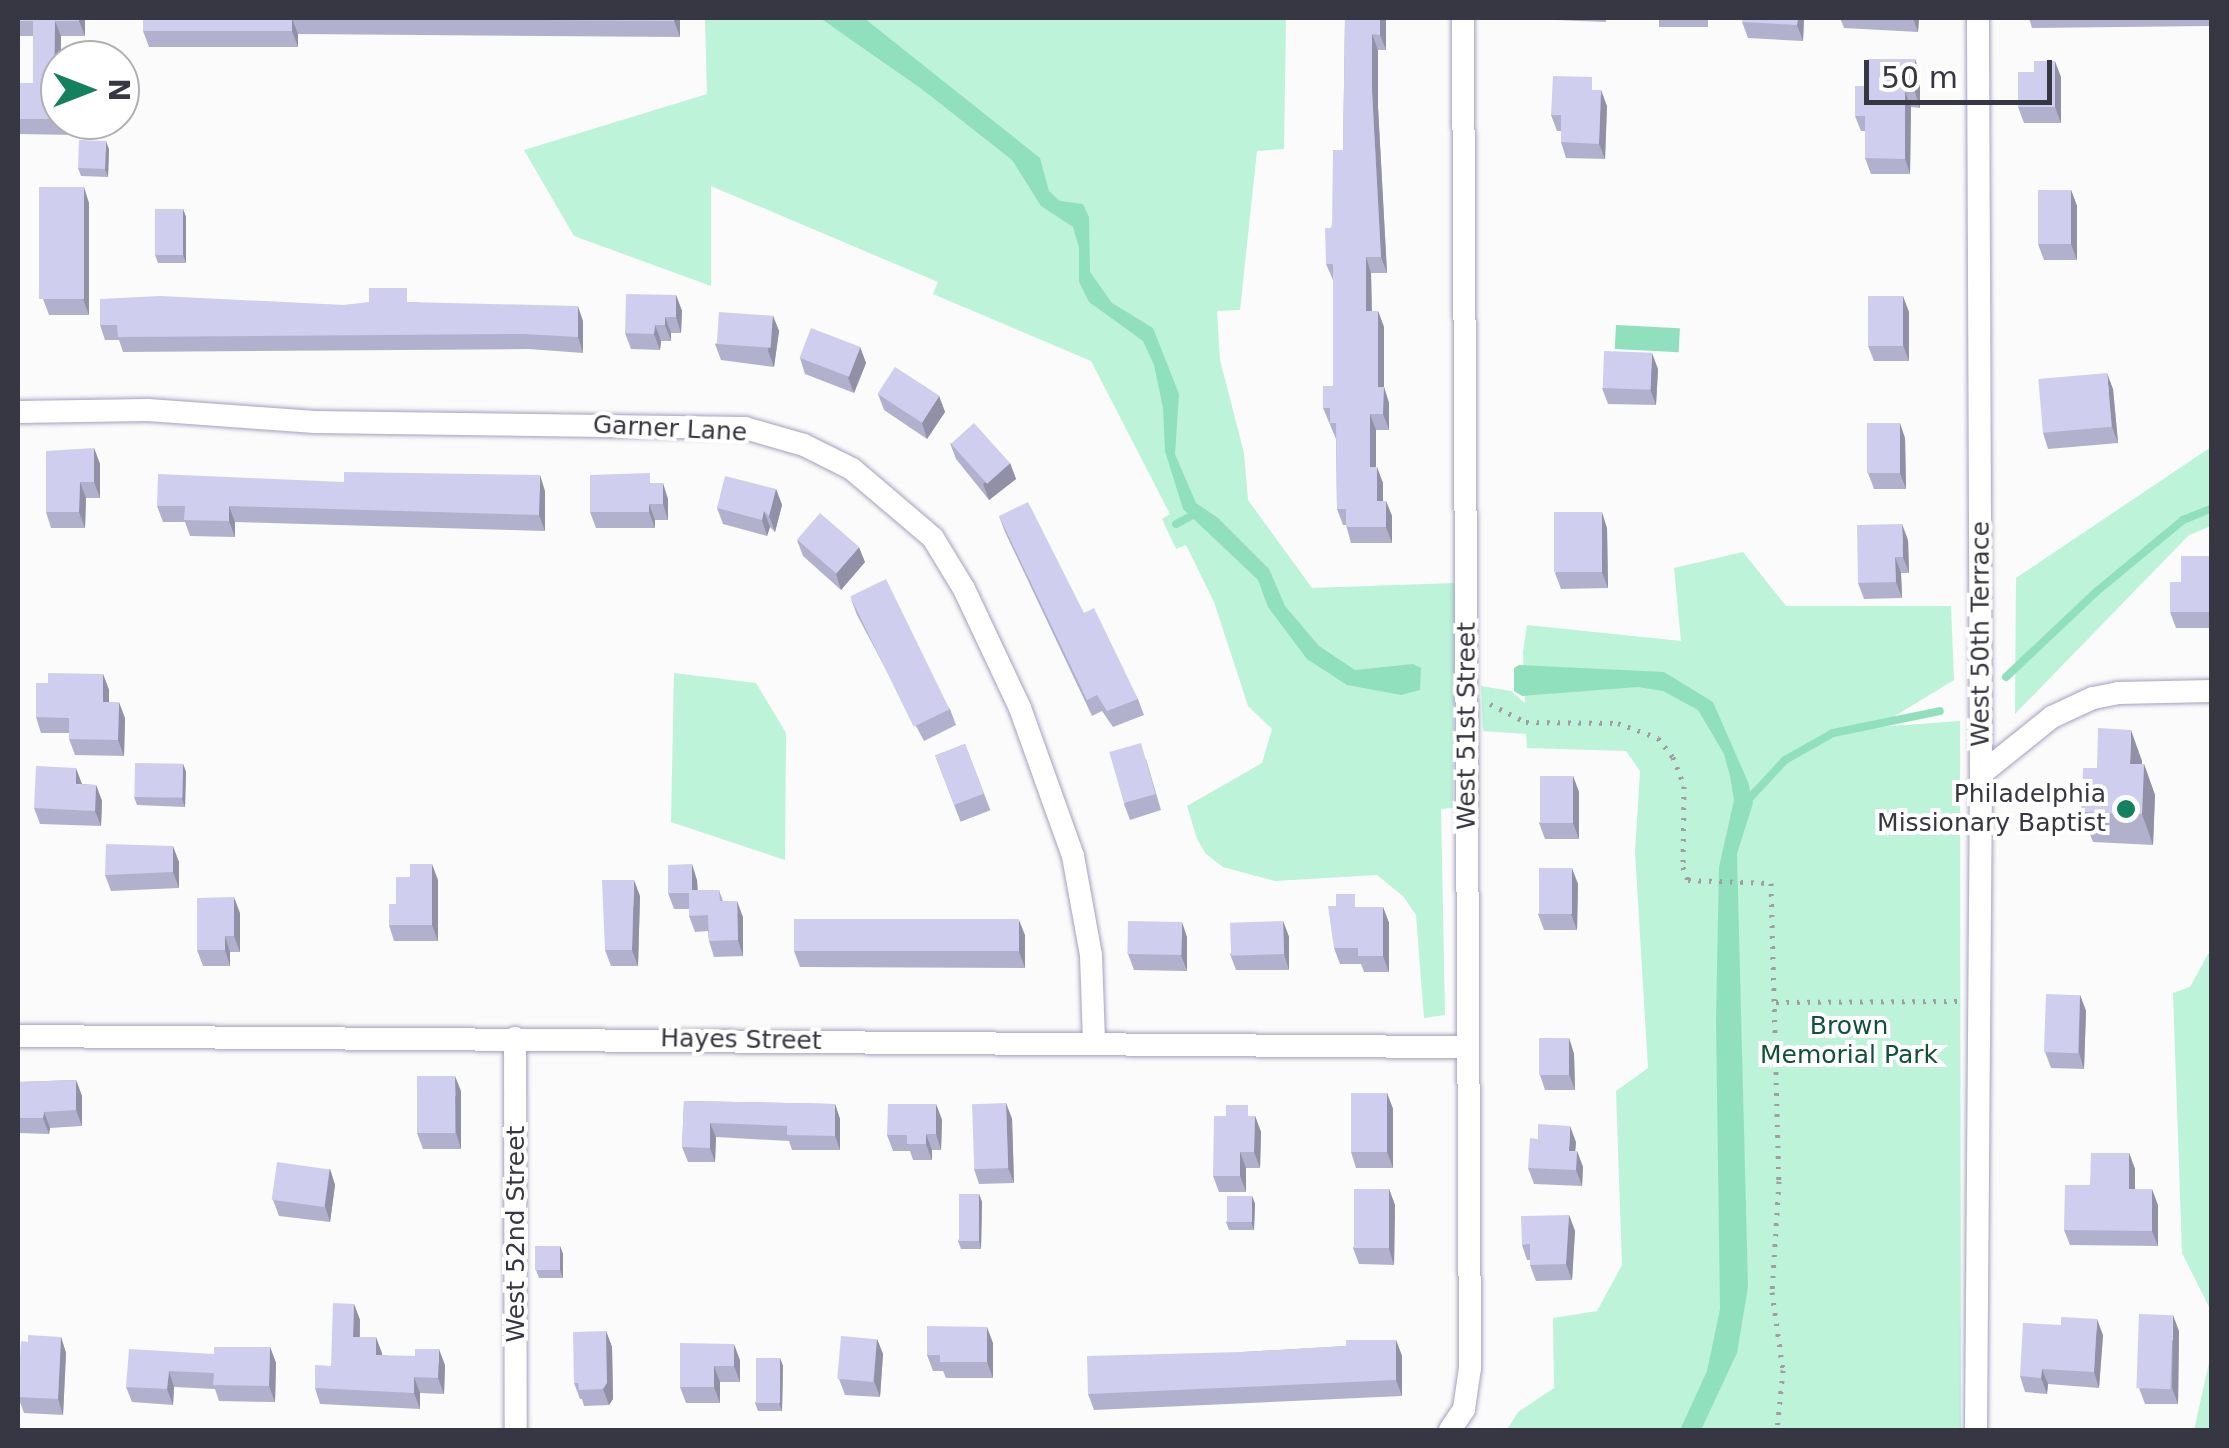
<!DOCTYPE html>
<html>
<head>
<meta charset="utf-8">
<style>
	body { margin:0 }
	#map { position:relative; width:2229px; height:1448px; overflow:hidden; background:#fbfbfb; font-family:"DejaVu Sans",sans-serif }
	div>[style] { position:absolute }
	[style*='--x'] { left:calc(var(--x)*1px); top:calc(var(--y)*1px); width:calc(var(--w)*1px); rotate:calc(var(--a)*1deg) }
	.green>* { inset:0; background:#bcf3d9 }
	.water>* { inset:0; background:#91e0bd; transform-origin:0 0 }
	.stream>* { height:8px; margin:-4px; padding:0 4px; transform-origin:4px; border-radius:4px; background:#91e0bd }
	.path>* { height:5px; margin-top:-2.5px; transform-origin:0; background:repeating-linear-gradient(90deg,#9f9ea5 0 2.5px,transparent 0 10.5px) }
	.roads { filter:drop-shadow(0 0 2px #a2a1c0) drop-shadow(0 0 2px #a2a1c0) }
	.minor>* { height:22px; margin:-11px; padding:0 11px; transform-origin:11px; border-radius:11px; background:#fff }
	.wall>* { inset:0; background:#b2b1cd; transform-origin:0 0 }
	.shaded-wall>* { inset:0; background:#9190a7 }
	.building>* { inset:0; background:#cfceee; transform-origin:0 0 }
	.dots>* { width:28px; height:28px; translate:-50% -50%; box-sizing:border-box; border:5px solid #fff; border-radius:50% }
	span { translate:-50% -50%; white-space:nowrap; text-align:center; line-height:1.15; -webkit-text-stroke:8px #fff; paint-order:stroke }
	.street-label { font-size:25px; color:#373643 }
	.poi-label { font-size:25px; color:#373643 }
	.right { translate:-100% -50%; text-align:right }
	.park-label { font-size:25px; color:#11513a }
	.frame { position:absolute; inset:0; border:20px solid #373643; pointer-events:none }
	.north { position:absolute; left:40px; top:40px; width:100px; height:100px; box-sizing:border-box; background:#fff; border:2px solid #afafb4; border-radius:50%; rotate:90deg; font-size:28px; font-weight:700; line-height:40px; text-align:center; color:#373643 }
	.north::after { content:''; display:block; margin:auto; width:35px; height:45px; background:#13815d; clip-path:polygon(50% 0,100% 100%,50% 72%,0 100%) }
	.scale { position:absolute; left:1864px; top:60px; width:188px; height:45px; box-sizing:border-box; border:5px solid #373643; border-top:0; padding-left:12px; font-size:30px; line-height:35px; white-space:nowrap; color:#373643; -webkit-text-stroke:8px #fff; paint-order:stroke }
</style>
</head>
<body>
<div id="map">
	<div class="green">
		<i style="clip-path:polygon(705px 18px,1286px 18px,1284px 149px,1257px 151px,1240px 310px,1217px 311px,1220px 360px,1244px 453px,1248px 500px,1312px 588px,1455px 583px,1453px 808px,1441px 809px,1445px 1015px,1424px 1018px,1416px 915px,1404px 897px,1377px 875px,1275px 881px,1223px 867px,1206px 854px,1197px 839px,1187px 806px,1262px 763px,1272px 729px,1248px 706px,1214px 602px,1186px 545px,1176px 549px,1162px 519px,1170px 514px,1091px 361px,933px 294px,938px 282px,711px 186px,711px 286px,574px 236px,524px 150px,707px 94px)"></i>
		<i style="clip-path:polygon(2211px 447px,2211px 526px,2189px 535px,2015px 714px,2016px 578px)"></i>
		<i style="clip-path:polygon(1743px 552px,1786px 606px,1951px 606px,1954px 680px,1877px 727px,1960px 721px,1961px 1430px,1507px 1430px,1518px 1412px,1554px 1388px,1553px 1318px,1597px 1311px,1622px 1265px,1616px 1091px,1648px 1068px,1635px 852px,1640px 771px,1626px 751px,1527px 748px,1526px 734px,1483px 731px,1481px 686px,1511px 691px,1525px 703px,1523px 652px,1527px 625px,1681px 641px,1674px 568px)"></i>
		<i style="clip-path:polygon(674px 673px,756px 683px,786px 733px,785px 860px,671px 822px)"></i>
		<i style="clip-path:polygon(2208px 954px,2211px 954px,2211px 1311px,2182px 1253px,2173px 993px,2190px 987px)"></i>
		<i style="clip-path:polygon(2211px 1354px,2211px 1430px,2194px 1430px)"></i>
	</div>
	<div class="water">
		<i style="clip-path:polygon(820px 18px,864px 18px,1040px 158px,1049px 191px,1060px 201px,1083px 204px,1089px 217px,1090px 272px,1112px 303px,1153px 328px,1179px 394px,1175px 454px,1196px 503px,1218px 518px,1269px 569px,1285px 606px,1319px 646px,1355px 670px,1413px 664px,1421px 668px,1420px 690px,1401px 695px,1347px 685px,1307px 659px,1268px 607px,1258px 580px,1183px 509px,1165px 451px,1163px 408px,1154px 365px,1143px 341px,1089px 302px,1079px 282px,1079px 248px,1073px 227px,1041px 206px,1012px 160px,923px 90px)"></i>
		<i style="left:1616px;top:325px;width:64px;height:24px;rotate:3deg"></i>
		<i style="clip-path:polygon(1519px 665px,1664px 672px,1713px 702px,1748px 782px,1753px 803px,1737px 854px,1748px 1287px,1737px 1353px,1701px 1430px,1680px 1430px,1707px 1371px,1720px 1309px,1716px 1021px,1719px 867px,1734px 800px,1730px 776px,1724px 754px,1698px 710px,1663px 691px,1638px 687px,1522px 696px,1514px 691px,1514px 668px)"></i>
	</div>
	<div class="stream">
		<i style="--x:1176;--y:524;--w:24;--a:-28"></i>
		<i style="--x:2006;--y:677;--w:124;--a:-43.4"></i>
		<i style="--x:2096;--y:592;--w:113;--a:-39.6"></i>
		<i style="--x:2183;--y:520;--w:31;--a:-22"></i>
		<i style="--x:1747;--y:801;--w:56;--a:-47.2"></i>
		<i style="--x:1785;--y:760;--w:55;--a:-29.4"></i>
		<i style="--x:1833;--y:733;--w:109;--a:-11.6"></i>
	</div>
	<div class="path">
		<i style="--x:1490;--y:704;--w:40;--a:26.6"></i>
		<i style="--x:1526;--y:722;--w:92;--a:0.6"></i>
		<i style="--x:1618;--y:723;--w:43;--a:20.6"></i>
		<i style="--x:1658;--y:738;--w:24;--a:52"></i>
		<i style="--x:1673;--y:757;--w:31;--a:69"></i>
		<i style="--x:1684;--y:786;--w:81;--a:90.7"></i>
		<i style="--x:1683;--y:867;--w:14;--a:69"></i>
		<i style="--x:1688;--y:880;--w:83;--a:2.1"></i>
		<i style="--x:1771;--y:883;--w:298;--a:88.5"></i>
		<i style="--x:1779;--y:1181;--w:111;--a:93.6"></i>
		<i style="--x:1772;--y:1292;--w:79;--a:82"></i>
		<i style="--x:1783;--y:1370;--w:60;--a:95.7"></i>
		<i style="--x:1776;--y:1002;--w:182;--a:-0.3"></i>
	</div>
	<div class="roads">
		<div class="minor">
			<i style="--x:18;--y:412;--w:130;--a:-0.9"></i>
			<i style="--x:148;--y:410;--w:167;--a:4.1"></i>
			<i style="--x:315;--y:422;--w:430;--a:0.8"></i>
			<i style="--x:745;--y:428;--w:61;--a:16.1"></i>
			<i style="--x:804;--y:445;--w:54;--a:26.6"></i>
			<i style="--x:852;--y:469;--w:106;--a:40.4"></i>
			<i style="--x:933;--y:538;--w:60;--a:58.7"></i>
			<i style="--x:964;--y:589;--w:132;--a:64.8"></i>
			<i style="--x:1020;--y:708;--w:157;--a:70.3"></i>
			<i style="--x:1073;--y:856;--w:101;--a:79.7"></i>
			<i style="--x:1091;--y:955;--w:88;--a:88"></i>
			<i style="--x:1981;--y:774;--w:91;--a:-38.8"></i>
			<i style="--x:2052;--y:717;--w:45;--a:-24.9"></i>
			<i style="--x:2093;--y:698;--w:25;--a:-11"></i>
			<i style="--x:2118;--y:693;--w:94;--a:-1.2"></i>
			<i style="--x:18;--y:1036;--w:1447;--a:0.44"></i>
			<i style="--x:515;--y:1038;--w:392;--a:89.9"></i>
			<i style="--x:1450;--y:1430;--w:25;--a:-56"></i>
			<i style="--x:1464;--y:1409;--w:41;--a:-81.7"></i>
			<i style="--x:1470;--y:1368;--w:1350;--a:-90.3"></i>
			<i style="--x:1976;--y:1430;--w:656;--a:-89.56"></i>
			<i style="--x:1981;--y:774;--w:756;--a:-90.23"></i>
		</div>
	</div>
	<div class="wall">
		<i style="clip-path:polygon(18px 18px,85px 18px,85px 36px,61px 36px,60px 120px,74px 120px,74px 135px,18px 134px,18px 83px,33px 83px,33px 36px,18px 36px)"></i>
		<i style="clip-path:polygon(143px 18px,680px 18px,680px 37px,298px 34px,298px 47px,149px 47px,143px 31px)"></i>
		<i style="clip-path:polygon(1345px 18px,1386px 18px,1386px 50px,1378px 50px,1378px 107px,1387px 273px,1371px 273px,1372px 311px,1378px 311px,1384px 327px,1384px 387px,1389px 403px,1389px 430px,1376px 430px,1376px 467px,1383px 483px,1383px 501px,1386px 501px,1392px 516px,1392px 543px,1351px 543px,1346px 525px,1343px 525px,1337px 509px,1336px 439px,1323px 408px,1333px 386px,1333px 280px,1326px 264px,1343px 150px)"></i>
		<i style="clip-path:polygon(1529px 18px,1606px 18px,1606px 22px,1530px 19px)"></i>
		<i style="left:1659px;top:18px;width:49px;height:9px"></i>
		<i style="clip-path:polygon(1742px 18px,1804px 18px,1803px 41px,1748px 38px,1742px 22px)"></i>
		<i style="clip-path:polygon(1840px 18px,1919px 18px,1918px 32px,1844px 28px)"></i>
		<i style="clip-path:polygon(2029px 18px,2210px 18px,2210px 26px,2032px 28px)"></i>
		<i style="clip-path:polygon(1915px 59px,1920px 75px,1920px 108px,1911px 107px,1910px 174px,1871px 174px,1865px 158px,1865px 131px,1861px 131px,1855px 116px,1868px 86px)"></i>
		<i style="clip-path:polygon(2061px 77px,2061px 123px,2024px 123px,2018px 107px)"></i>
		<i style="clip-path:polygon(1597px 90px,1607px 106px,1605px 159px,1566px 158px,1561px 142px,1561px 131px,1557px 131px,1551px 115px)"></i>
		<i style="clip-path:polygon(109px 149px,108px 177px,81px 176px,78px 168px)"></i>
		<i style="clip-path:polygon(2071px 190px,2077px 206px,2077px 260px,2044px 260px,2038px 244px)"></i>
		<i style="clip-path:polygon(89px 203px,89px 315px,49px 315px,43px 299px)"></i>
		<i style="clip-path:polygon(183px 209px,186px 217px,186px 263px,158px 263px,155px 255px)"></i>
		<i style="clip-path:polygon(676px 295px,682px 311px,681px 333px,671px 333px,671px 341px,661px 341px,660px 350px,631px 349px,625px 333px)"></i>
		<i style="clip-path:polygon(412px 302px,583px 321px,583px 353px,529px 349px,123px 352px,119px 340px,105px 340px,100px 325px,344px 305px)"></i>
		<i style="clip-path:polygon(1909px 312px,1909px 361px,1874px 361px,1868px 346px)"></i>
		<i style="clip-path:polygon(773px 316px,779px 331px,774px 367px,721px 360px,715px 344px)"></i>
		<i style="clip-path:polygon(860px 347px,866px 363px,854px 393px,805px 374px,800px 358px)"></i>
		<i style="clip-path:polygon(1658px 369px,1656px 405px,1608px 404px,1602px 388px)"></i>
		<i style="clip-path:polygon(2113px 389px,2118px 443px,2048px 449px,2043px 433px)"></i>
		<i style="clip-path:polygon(878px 394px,939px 396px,945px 412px,927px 439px,884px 410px)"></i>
		<i style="clip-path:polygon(1905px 438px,1906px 489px,1874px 489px,1868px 473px)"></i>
		<i style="clip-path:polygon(950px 443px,1010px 463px,1016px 479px,989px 500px,956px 459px)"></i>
		<i style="clip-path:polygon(94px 448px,100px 464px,100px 498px,86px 498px,85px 528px,51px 528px,46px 512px)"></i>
		<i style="clip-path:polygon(653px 483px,668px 499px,668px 520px,655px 520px,655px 528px,596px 528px,590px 512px)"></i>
		<i style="clip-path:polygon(776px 489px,782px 505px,775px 532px,770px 527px,767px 536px,723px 524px,717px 508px)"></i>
		<i style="clip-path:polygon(545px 491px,545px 531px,235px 522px,235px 537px,190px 536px,185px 522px,163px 522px,157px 506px)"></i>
		<i style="clip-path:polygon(999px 516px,1084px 613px,1138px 699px,1144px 715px,1113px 727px,1102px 711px,1092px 716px,1005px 532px)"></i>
		<i style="clip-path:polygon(1607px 528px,1608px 588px,1561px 589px,1555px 573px)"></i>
		<i style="clip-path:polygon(797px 540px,865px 562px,841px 590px,803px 556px)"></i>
		<i style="clip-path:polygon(1908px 540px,1909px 573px,1901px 573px,1902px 598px,1864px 599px,1858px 583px)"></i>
		<i style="clip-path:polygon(2212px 556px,2212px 628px,2176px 628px,2170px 612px,2181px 582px)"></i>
		<i style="clip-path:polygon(851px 599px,950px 709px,956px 725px,924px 741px,857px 615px)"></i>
		<i style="clip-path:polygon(103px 674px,109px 690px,109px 702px,125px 718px,124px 756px,75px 755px,69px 739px,69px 733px,41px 733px,36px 717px,48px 683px)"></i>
		<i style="left:965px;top:744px;width:71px;height:32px;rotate:69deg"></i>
		<i style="clip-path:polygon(1146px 759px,1161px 810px,1130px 820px,1124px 804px)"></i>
		<i style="clip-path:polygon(2142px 761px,2142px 764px,2144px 764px,2155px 795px,2153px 845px,2093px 842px,2081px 812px,2097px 768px)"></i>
		<i style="clip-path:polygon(183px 764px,186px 772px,185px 807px,137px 805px,134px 797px)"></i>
		<i style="clip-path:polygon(1573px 776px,1579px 792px,1579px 839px,1545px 839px,1539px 823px)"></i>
		<i style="clip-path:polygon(82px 784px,96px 785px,102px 801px,101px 826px,40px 824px,34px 808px)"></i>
		<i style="clip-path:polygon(179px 862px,179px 888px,111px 891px,105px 875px)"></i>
		<i style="clip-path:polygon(438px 880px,438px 941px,394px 941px,389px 925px,396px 904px)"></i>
		<i style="clip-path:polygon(697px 880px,698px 890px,719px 890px,723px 901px,743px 917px,743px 956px,714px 957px,709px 941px,708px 931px,695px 932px,689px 916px,689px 909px,674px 909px,668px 893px)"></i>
		<i style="clip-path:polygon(1578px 884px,1577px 930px,1544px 930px,1538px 914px)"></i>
		<i style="clip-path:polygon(640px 896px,638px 966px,611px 966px,605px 950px)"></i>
		<i style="clip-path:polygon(1359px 907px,1383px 907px,1389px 923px,1389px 972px,1364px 972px,1361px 964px,1340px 964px,1334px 948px)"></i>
		<i style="clip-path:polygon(240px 913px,240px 952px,230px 952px,230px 966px,203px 966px,197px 950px)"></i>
		<i style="clip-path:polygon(1283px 921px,1289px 937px,1289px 970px,1236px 970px,1230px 954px)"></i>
		<i style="clip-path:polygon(1025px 935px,1025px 968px,800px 967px,794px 951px)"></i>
		<i style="clip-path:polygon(1187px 937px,1187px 971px,1134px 970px,1128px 954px)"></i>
		<i style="clip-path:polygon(2080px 995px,2086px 1011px,2084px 1069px,2051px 1068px,2045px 1052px)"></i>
		<i style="clip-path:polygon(1569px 1038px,1574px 1054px,1575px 1090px,1545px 1090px,1540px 1075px)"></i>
		<i style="clip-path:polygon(76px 1080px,82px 1096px,82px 1126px,50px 1128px,49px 1134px,18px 1133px,18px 1082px)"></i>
		<i style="clip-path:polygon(461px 1091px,461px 1149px,423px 1149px,417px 1133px)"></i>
		<i style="clip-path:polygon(1387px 1093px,1393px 1109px,1393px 1168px,1356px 1168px,1351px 1152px)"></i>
		<i style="clip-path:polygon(684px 1101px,835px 1104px,840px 1119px,840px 1150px,792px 1150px,789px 1141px,716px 1137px,715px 1162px,688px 1162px,682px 1147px)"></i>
		<i style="clip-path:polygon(1006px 1103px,1012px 1119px,1014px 1183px,979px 1184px,974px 1169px)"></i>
		<i style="clip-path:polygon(936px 1104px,942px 1120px,941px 1150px,932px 1150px,932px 1160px,913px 1160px,910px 1151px,893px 1151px,887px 1135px)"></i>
		<i style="clip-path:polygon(1253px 1116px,1255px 1116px,1261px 1132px,1260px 1168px,1246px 1168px,1246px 1192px,1219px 1192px,1213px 1176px)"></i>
		<i style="clip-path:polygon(1576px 1142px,1575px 1151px,1577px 1151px,1583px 1167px,1582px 1186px,1534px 1184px,1528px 1168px)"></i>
		<i style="clip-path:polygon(2129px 1153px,2135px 1169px,2135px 1189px,2158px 1205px,2158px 1246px,2070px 1245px,2064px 1230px,2090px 1185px)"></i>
		<i style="clip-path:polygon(330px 1169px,335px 1185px,330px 1222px,279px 1216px,273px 1200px)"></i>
		<i style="clip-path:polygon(1389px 1189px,1395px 1205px,1394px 1265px,1359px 1264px,1353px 1248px)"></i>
		<i style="clip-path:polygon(979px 1194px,982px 1202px,981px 1249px,961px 1249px,958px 1241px)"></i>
		<i style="clip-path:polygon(1252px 1196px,1255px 1204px,1254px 1230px,1229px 1230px,1226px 1222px)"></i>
		<i style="clip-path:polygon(1569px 1215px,1575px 1231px,1572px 1280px,1536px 1281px,1530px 1265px,1530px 1260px,1527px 1260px,1522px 1245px)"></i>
		<i style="clip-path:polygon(560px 1246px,563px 1254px,563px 1278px,539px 1278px,536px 1270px)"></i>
		<i style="clip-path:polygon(354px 1304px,360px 1320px,360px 1337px,382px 1353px,382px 1355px,445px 1365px,444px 1394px,420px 1393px,420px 1409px,320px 1404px,315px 1388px,331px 1366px)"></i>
		<i style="clip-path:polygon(606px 1331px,612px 1347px,613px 1399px,609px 1405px,584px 1406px,582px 1399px,580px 1399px,574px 1383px)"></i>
		<i style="clip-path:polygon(2179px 1331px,2178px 1404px,2145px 1404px,2139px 1388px)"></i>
		<i style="clip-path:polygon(2103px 1335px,2099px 1388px,2048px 1384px,2047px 1394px,2025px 1392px,2020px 1376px)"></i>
		<i style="clip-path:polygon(61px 1337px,66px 1353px,63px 1415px,24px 1413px,18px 1397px,28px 1342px)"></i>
		<i style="clip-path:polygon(877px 1339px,883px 1354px,880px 1397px,845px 1395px,839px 1379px)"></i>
		<i style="clip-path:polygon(1396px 1340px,1402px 1356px,1402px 1396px,1094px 1410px,1088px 1394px,1242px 1352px,1346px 1346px)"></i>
		<i style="clip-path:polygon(680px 1343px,740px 1360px,740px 1382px,720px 1382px,720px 1403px,686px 1403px,680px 1387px)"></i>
		<i style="clip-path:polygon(993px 1343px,993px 1378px,946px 1378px,943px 1371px,933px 1371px,927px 1355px)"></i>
		<i style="clip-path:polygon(270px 1347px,276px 1363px,275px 1402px,219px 1401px,215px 1389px,174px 1387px,173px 1405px,132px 1402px,126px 1387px,214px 1354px)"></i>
		<i style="clip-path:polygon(780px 1358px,783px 1366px,782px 1411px,758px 1411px,755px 1403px)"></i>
	</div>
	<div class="shaded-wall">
		<i style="clip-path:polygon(79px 18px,85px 18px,85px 36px,79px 21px)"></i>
		<i style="clip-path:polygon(292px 18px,298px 34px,298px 47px,292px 31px)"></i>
		<i style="clip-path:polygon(674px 18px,680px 18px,680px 37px,674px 21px)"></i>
		<i style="clip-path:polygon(1380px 18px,1386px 18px,1386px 50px,1380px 35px)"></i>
		<i style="clip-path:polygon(1798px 18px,1804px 18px,1803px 41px,1797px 25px)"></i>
		<i style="clip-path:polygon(1913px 18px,1919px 18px,1918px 32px)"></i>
		<i style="clip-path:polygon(55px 21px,61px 36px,60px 102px,54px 86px)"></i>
		<i style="clip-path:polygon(1372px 34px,1378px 50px,1378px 107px,1387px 273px,1381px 257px,1372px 91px)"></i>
		<i style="clip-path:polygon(1915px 59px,1920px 75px,1920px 108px,1915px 92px)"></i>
		<i style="clip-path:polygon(2055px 61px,2061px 77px,2061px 123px,2055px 107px)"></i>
		<i style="clip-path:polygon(1601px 90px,1607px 106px,1605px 159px,1599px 144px)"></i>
		<i style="clip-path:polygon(1905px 91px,1911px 107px,1910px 174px,1905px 159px)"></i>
		<i style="clip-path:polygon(68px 120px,74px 120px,74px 135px)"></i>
		<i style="clip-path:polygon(106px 141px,109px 149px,108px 177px,105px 169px)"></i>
		<i style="clip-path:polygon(84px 187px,89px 203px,89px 315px,83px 299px)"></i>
		<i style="clip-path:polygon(2071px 190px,2077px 206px,2077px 260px,2071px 244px)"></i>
		<i style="clip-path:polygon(183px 209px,186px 217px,186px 263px,183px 255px)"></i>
		<i style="clip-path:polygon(1366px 257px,1371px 273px,1372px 327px,1366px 311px)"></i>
		<i style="clip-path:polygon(676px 295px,682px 311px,681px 333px,676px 317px)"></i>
		<i style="clip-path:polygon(1903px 296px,1909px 312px,1909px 361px,1903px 345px)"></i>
		<i style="clip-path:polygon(578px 306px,583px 321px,583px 353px,578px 337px)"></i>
		<i style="clip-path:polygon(1378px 311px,1384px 327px,1384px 390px,1384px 387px,1389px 403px,1389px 430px,1383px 414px,1378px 387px)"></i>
		<i style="clip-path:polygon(773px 316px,779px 331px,774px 367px,768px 351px)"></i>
		<i style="clip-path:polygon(665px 317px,671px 333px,671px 341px,665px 325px)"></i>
		<i style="clip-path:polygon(655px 325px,661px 341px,660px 350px,654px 334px)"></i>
		<i style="clip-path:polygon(860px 347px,866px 363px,854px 393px,848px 378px)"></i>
		<i style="clip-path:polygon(1652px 353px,1658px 369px,1656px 405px,1650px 389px)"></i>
		<i style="clip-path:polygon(2107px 373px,2113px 389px,2118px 443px,2112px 427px)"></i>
		<i style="clip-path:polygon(939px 396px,945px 412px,927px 439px,922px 423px)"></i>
		<i style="clip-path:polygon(1370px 414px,1376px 430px,1376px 483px,1370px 467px)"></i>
		<i style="clip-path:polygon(1900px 423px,1905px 438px,1906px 489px,1900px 473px)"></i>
		<i style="clip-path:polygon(94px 448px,100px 464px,100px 498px,94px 482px)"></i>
		<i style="clip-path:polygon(1010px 463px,1016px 479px,989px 500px,983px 484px)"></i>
		<i style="clip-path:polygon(1377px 467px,1383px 483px,1383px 516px,1377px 501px)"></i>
		<i style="clip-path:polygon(540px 475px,545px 491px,545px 531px,539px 515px)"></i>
		<i style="clip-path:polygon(80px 482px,86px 498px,85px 528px,79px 512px)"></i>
		<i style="clip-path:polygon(663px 483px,668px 499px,668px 520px,663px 504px)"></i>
		<i style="clip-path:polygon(776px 489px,782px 505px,775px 532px,769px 516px)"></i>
		<i style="clip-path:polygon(1386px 501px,1392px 516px,1392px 543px,1386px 527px)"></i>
		<i style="clip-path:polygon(649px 504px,655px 520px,655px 528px,649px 512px)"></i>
		<i style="clip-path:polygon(229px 506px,235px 522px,235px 537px,229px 521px)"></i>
		<i style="clip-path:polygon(764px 511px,770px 527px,767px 536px,762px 520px)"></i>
		<i style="clip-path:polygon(1602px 512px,1607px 528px,1608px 588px,1602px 572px)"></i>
		<i style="clip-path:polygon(1902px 524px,1908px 540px,1909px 573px,1903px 557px)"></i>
		<i style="clip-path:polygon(859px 547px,865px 562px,841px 590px,836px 574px)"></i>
		<i style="clip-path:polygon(1895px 557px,1901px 573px,1902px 598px,1896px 582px)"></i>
		<i style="clip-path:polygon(103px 674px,109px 690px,109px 718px,103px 702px)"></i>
		<i style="clip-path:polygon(119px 702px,125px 718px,124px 756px,118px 740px)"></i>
		<i style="clip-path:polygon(2131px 730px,2142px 761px,2141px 795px,2130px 764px)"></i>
		<i style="clip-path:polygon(183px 764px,186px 772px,185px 807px,182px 799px)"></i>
		<i style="clip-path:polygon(2144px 764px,2155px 795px,2153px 845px,2142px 814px)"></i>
		<i style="clip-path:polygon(76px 768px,82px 784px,76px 784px)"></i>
		<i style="clip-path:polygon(1573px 776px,1579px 792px,1579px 839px,1573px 823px)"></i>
		<i style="clip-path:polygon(96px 785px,102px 801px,101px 826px,95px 811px)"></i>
		<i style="clip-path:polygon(173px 846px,179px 862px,179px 888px,173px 872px)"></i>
		<i style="clip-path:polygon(432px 864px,438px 880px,438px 941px,432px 925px)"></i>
		<i style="clip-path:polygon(692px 864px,697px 880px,698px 906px,692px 890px)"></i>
		<i style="clip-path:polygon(1572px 868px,1578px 884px,1577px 930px,1571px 914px)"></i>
		<i style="clip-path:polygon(634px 880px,640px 896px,638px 966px,632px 950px)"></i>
		<i style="clip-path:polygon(234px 897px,240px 913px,240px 952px,234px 936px)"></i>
		<i style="clip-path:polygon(737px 901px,743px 917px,743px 956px,738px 940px)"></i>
		<i style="clip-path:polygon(1383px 907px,1389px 923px,1389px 972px,1383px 956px)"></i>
		<i style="clip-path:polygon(1019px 920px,1025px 935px,1025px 968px,1019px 952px)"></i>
		<i style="clip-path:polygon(1283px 921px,1289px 937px,1289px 970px,1284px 954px)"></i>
		<i style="clip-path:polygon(1182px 922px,1187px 937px,1187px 971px,1181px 955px)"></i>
		<i style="clip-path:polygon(225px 936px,230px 952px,230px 966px,225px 950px)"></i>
		<i style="clip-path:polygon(2080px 995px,2086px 1011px,2084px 1069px,2079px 1053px)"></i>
		<i style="clip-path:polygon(1569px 1038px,1574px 1054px,1575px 1090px,1569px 1074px)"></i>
		<i style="clip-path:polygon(455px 1076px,461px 1091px,461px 1149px,456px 1133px)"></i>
		<i style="clip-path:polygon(76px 1080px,82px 1096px,82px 1126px,76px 1110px)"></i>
		<i style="clip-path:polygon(1387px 1093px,1393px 1109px,1393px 1168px,1387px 1152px)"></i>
		<i style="clip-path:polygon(1006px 1103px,1012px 1119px,1014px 1183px,1008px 1168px)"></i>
		<i style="clip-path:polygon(835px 1104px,840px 1119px,840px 1150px,835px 1136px)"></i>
		<i style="clip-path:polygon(936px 1104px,942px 1120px,941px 1150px,936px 1134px)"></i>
		<i style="clip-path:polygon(44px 1112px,50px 1128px,49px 1134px,43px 1118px)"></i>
		<i style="clip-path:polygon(1255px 1116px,1261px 1132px,1260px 1168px,1254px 1152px)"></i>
		<i style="clip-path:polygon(710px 1123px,716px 1137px,715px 1162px,710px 1148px)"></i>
		<i style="clip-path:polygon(1570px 1126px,1576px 1142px,1574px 1166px,1569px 1151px)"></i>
		<i style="clip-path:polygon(926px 1134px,932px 1150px,932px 1160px,926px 1144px)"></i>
		<i style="clip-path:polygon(1577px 1151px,1583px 1167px,1582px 1186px,1576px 1170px)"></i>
		<i style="clip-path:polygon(1240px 1152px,1246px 1168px,1246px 1192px,1240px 1176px)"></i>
		<i style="clip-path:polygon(2129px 1153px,2135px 1169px,2135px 1205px,2129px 1189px)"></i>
		<i style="clip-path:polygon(330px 1169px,335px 1185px,330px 1222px,325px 1206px)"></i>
		<i style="clip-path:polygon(1389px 1189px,1395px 1205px,1394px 1265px,1389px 1249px)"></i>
		<i style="clip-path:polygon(2152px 1189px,2158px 1205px,2158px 1246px,2152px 1231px)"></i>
		<i style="clip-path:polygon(979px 1194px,982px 1202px,981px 1249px,979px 1241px)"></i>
		<i style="clip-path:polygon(1252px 1196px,1255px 1204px,1254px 1230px,1251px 1222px)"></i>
		<i style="clip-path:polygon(1569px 1215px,1575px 1231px,1572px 1280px,1566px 1264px)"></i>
		<i style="clip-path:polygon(560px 1246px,563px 1254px,563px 1278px,560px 1270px)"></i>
		<i style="clip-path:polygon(354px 1304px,360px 1320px,359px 1353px,353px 1337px)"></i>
		<i style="clip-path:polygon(2173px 1315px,2179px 1331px,2178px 1404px,2172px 1388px)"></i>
		<i style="clip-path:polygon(2097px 1319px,2103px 1335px,2099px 1388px,2094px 1372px)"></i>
		<i style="clip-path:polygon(987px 1327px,993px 1343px,993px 1378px,987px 1362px)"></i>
		<i style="clip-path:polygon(606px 1331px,612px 1347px,613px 1399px,609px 1405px,603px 1389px)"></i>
		<i style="clip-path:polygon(61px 1337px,66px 1353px,63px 1415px,58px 1399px)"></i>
		<i style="clip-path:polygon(376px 1337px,382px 1353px,382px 1371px,376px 1355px)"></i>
		<i style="clip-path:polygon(877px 1339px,883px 1354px,880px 1397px,874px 1381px)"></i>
		<i style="clip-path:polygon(1396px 1340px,1402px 1356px,1402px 1396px,1396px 1380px)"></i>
		<i style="clip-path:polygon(734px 1344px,740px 1360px,740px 1382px,734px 1366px)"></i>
		<i style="clip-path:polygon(270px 1347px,276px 1363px,275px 1402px,269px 1386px)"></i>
		<i style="clip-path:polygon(439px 1349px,445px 1365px,444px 1394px,438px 1378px)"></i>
		<i style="clip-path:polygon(780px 1358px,783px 1366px,782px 1411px,779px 1403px)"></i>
		<i style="clip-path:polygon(714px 1366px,720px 1382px,720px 1403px,714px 1387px)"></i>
		<i style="clip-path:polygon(2042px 1369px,2048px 1384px,2047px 1394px,2041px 1378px)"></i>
		<i style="clip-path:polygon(169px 1371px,174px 1387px,173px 1405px,167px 1389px)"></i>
		<i style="clip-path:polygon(414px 1377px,420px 1393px,420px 1409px,414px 1393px)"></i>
	</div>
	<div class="building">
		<i style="clip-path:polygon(18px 18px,79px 18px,79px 21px,55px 21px,54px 86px,60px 86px,60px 119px,18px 119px,18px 83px,33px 83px,33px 21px,18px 21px)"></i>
		<i style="clip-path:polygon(143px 18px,674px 18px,674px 21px,292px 18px,292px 31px,143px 31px)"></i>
		<i style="clip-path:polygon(1345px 18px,1380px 18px,1380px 35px,1372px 34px,1372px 91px,1381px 257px,1366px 257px,1366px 311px,1378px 311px,1378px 387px,1384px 387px,1383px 414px,1370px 414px,1370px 467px,1377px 467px,1377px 501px,1386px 501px,1386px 527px,1346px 527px,1346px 509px,1337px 509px,1336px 423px,1330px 423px,1330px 408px,1323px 408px,1323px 386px,1333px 386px,1333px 264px,1326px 264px,1325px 228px,1332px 228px,1333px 150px,1343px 150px)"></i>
		<i style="clip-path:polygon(1742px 18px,1798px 18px,1797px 25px,1742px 22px)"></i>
		<i style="clip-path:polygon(1868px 59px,1915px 59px,1915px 92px,1905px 91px,1905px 159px,1865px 158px,1865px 116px,1855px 116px,1855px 86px,1868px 86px)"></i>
		<i style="clip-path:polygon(2034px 61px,2055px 61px,2055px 107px,2018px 107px,2018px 72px,2034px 72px)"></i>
		<i style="clip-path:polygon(1553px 76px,1592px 77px,1592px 90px,1601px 90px,1599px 144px,1561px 142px,1561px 115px,1551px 115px)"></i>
		<i style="left:79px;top:140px;width:27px;height:28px;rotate:2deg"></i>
		<i style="left:39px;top:187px;width:45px;height:112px"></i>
		<i style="left:2071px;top:190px;width:54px;height:33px;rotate:90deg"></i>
		<i style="left:155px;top:209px;width:28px;height:46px"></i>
		<i style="clip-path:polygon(369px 288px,407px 288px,407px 302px,578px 306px,578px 337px,524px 334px,118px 337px,117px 325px,100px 325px,100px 299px,160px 296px,344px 305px,369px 302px)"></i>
		<i style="clip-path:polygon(626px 294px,676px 295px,676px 317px,665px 317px,665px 325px,655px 325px,654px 334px,625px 333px)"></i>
		<i style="left:1868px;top:296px;width:35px;height:50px"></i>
		<i style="left:719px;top:312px;width:54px;height:32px;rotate:4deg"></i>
		<i style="left:811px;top:328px;width:53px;height:32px;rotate:21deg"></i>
		<i style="left:1604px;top:351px;width:48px;height:37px;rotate:2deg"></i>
		<i style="left:895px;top:367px;width:53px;height:32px;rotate:33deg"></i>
		<i style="left:2107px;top:373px;width:54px;height:69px;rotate:85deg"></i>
		<i style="left:974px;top:423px;width:54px;height:31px;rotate:48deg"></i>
		<i style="left:1867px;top:423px;width:33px;height:50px"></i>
		<i style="clip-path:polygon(94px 448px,94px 482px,80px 482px,79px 512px,46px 512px,46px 451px)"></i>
		<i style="clip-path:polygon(344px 472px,540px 475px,539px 515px,229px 506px,229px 521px,184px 520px,185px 506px,157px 506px,158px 474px,344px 482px)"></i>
		<i style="clip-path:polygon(650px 473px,650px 483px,663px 483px,663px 504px,649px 504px,649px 512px,590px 512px,590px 475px)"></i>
		<i style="clip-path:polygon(725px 476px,776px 489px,769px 516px,764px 511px,762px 520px,717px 508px)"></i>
		<i style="clip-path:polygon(1028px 502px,1084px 613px,1094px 608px,1138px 699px,1107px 711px,1097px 695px,1087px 700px,999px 516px)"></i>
		<i style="left:1602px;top:512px;width:60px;height:48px;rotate:90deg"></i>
		<i style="left:820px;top:513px;width:52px;height:35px;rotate:41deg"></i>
		<i style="clip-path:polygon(1902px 524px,1903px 557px,1895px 557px,1896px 582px,1858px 583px,1857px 525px)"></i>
		<i style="clip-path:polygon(2181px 556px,2212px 556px,2212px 612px,2170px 612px,2170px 582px,2181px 582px)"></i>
		<i style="left:886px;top:579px;width:145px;height:40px;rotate:64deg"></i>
		<i style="clip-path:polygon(48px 673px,103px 674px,103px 702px,119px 702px,118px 740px,69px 739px,69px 718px,36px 717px,36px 683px,48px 683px)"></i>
		<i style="clip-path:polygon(2098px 728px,2131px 730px,2130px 764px,2144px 764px,2142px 814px,2081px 812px,2083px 768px,2097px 768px)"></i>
		<i style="left:1141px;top:743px;width:53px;height:33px;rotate:74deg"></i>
		<i style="left:965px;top:744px;width:53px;height:32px;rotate:69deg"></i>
		<i style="left:135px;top:763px;width:48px;height:34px;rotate:1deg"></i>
		<i style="clip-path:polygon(36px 766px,76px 768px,76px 784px,96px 785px,95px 811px,34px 808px)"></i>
		<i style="left:1540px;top:776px;width:33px;height:47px"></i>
		<i style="clip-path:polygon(106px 844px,173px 846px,173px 872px,105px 875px)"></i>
		<i style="clip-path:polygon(410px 864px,432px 864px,432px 925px,389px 925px,389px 904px,396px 904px,396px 877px,410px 877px)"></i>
		<i style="clip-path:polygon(692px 864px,692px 890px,719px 890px,720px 901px,737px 901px,738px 940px,709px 941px,708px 915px,689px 916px,689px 893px,668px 893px,668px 865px)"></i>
		<i style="left:1539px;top:868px;width:33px;height:46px"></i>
		<i style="clip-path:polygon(602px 880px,634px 880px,632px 950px,605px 950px)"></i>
		<i style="clip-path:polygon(1336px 894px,1355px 894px,1355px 907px,1383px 907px,1383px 956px,1358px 956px,1358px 948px,1334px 948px,1328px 906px,1336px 906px)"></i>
		<i style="clip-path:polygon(234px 897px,234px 936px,225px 936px,225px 950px,197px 950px,197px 898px)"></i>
		<i style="left:794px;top:919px;width:225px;height:32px"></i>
		<i style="left:1128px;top:921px;width:54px;height:33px;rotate:1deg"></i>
		<i style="left:1283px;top:921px;width:33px;height:53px;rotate:88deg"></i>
		<i style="left:2046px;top:994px;width:34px;height:58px;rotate:2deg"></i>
		<i style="left:1539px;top:1038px;width:30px;height:37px"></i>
		<i style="left:417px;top:1076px;width:38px;height:57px"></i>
		<i style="clip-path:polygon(76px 1080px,76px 1110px,44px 1112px,43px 1118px,18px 1118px,18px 1082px)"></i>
		<i style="left:1351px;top:1093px;width:36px;height:59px"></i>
		<i style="clip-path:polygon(684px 1101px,835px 1104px,835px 1136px,787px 1135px,787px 1126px,710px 1123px,710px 1148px,682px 1147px)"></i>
		<i style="left:1006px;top:1103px;width:65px;height:34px;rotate:88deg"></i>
		<i style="clip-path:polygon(888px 1104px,936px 1104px,936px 1134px,926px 1134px,926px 1144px,907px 1144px,907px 1135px,887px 1135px)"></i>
		<i style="clip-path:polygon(1226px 1105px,1248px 1105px,1248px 1116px,1255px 1116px,1254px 1152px,1240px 1152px,1240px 1176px,1213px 1176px,1214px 1116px,1226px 1116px)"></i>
		<i style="clip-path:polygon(1538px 1124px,1570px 1126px,1569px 1151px,1577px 1151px,1576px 1170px,1528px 1168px,1530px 1138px,1538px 1139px)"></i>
		<i style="clip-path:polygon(2091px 1153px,2129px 1153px,2129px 1189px,2152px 1189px,2152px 1231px,2064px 1230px,2065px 1185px,2090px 1185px)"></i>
		<i style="left:277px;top:1162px;width:53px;height:38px;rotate:8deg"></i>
		<i style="left:1354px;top:1189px;width:35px;height:59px"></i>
		<i style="left:959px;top:1194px;width:20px;height:47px"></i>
		<i style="left:1227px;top:1196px;width:25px;height:26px"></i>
		<i style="clip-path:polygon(1569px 1215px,1566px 1264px,1530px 1265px,1530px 1244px,1522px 1245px,1521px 1216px)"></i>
		<i style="left:560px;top:1246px;width:24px;height:25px;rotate:90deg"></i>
		<i style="clip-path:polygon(333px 1303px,354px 1304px,353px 1337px,376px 1337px,376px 1355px,415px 1356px,415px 1349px,439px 1349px,438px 1378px,414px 1377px,414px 1393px,315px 1388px,315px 1365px,331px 1366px)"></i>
		<i style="left:2139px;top:1314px;width:34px;height:74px;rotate:2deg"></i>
		<i style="clip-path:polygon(2061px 1317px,2097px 1319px,2094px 1372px,2042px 1369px,2041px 1378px,2020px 1376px,2023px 1323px,2061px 1325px)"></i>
		<i style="clip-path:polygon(927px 1326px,987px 1327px,987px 1362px,940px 1362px,940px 1355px,927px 1355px)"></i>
		<i style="clip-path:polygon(606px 1331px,607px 1383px,603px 1389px,579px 1390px,578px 1383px,574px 1383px,573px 1332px)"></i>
		<i style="clip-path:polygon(28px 1335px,61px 1337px,58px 1399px,18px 1397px,21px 1341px,28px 1342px)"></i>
		<i style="left:841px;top:1336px;width:36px;height:43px;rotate:5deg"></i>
		<i style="clip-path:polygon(1346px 1340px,1396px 1340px,1396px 1380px,1088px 1394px,1087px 1356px,1242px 1352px,1346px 1346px)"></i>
		<i style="clip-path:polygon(680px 1343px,734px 1344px,734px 1366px,714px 1366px,714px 1387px,680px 1387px)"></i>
		<i style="clip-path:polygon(214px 1347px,270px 1347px,269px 1386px,213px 1385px,214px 1373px,169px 1371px,167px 1389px,126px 1387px,129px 1349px,214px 1354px)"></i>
		<i style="left:756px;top:1358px;width:24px;height:45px"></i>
	</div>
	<div class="dots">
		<i style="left:2126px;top:809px;background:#13815d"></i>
	</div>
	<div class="street-label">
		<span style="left:670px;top:429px;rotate:3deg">Garner Lane</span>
		<span style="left:1981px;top:634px;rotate:-90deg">West 50th Terrace</span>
		<span style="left:1467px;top:726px;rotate:-90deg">West 51st Street</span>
		<span style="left:741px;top:1040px;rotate:1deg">Hayes Street</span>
		<span style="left:516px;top:1234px;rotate:-90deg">West 52nd Street</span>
	</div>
	<div class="poi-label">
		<span class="right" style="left:2106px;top:809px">Philadelphia<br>Missionary Baptist</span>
	</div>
	<div class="park-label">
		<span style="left:1849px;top:1041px">Brown<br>Memorial Park</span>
	</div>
	<div class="frame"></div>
	<div class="north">N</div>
	<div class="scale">50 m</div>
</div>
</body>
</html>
